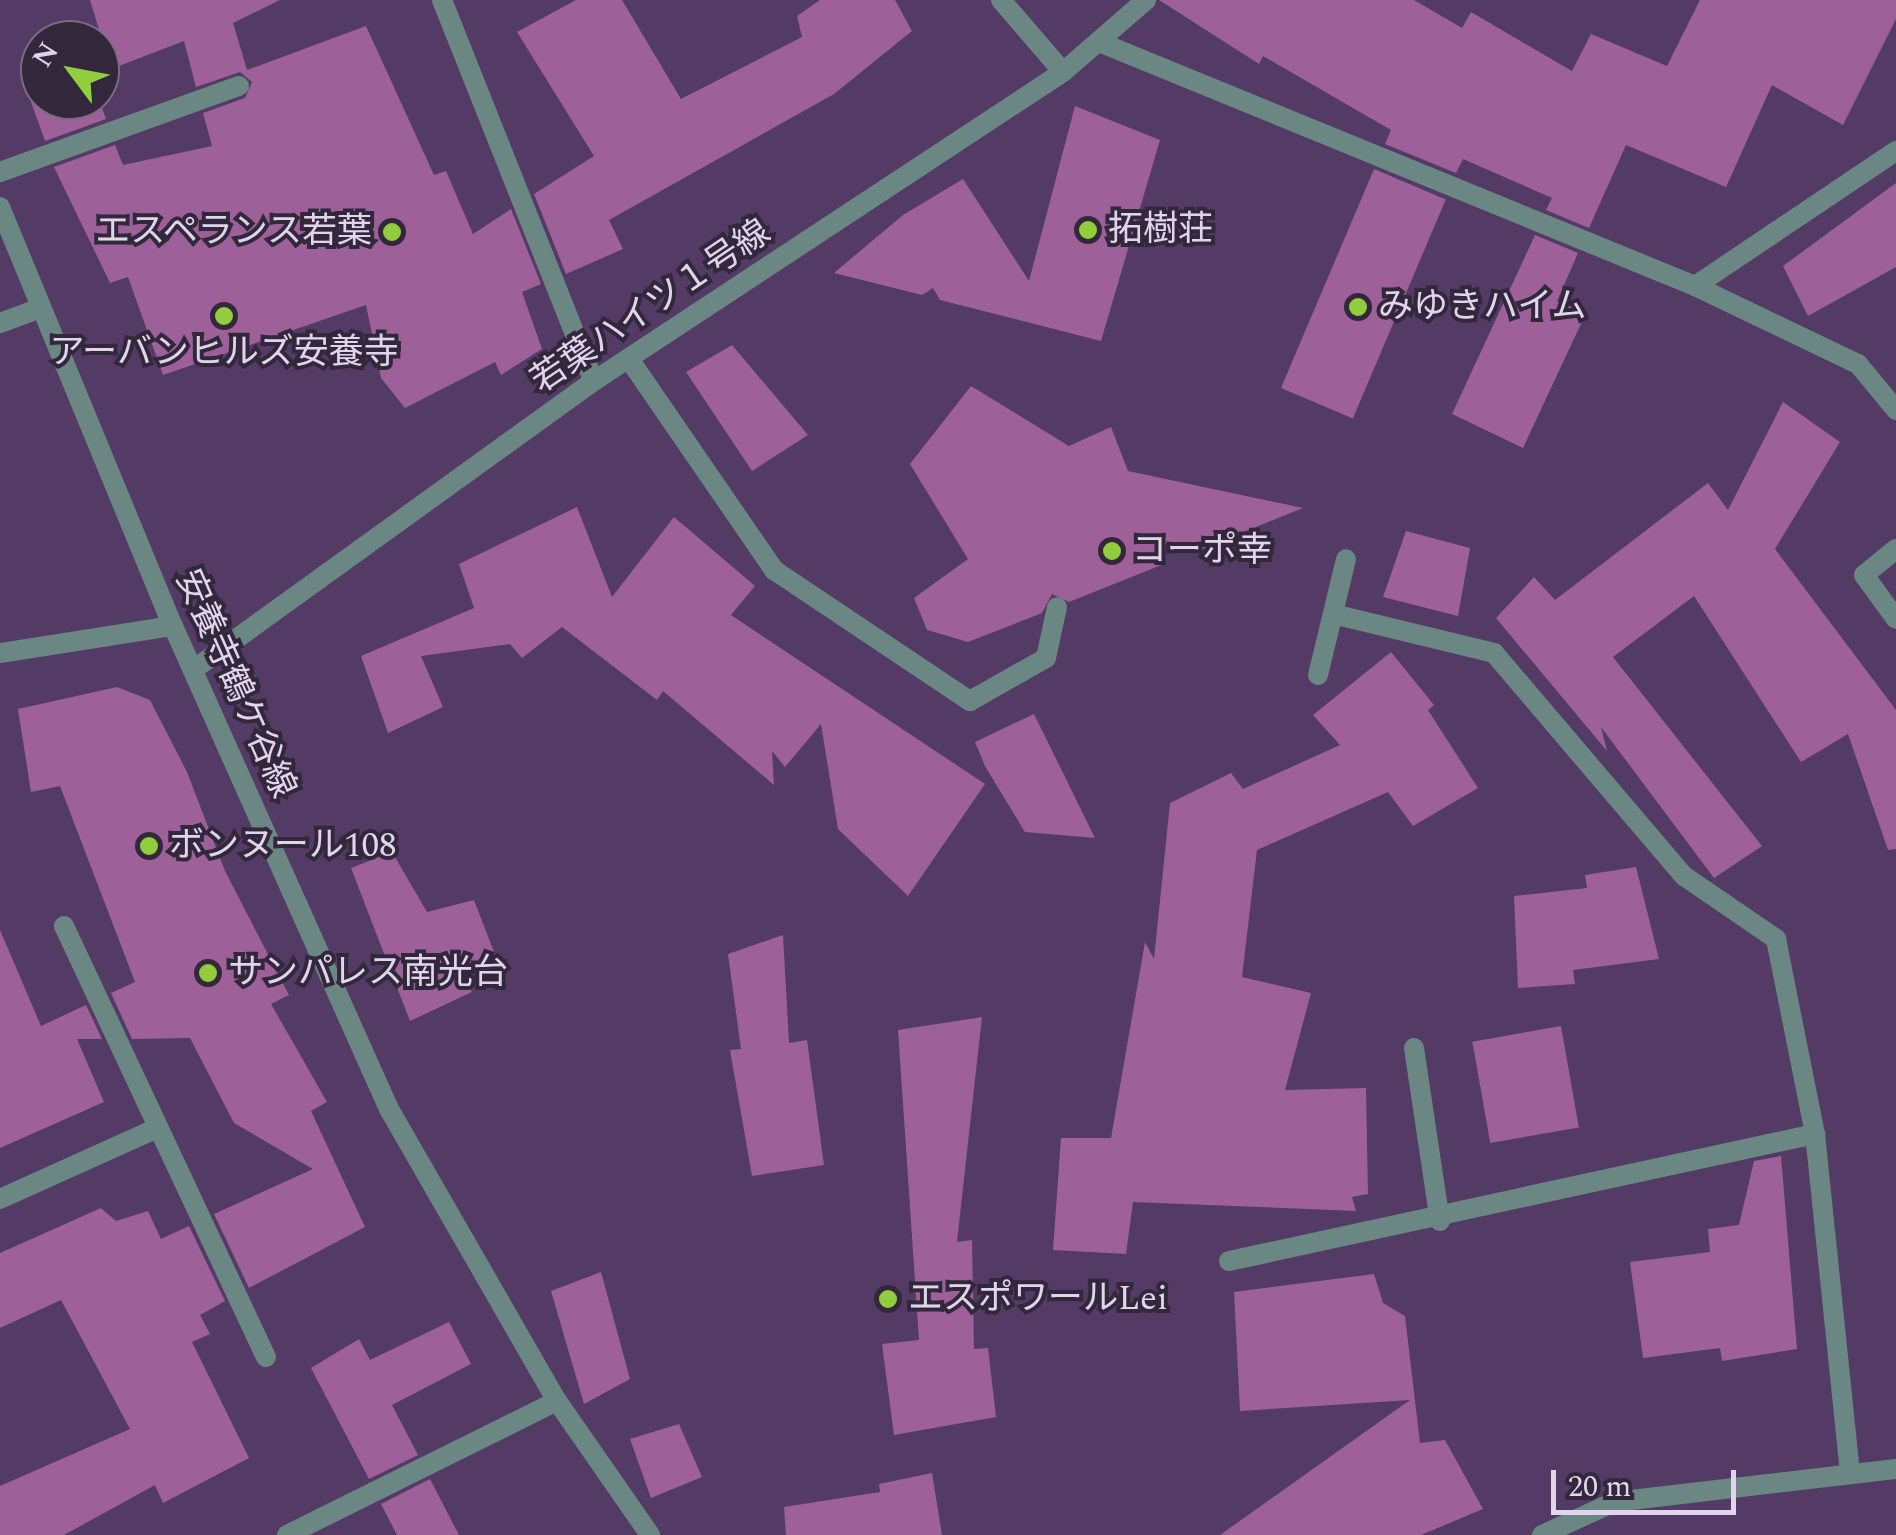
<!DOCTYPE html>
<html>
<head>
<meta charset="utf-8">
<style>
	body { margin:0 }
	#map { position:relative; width:1896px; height:1535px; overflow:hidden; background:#533b65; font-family:Spectral,"Noto Sans JP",serif }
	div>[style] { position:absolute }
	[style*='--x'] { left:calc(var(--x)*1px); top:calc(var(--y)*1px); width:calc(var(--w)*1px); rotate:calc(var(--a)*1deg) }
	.building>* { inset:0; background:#9d6099; transform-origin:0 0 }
	.lane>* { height:20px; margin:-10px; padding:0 10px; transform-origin:10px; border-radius:10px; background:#6a8784 }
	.street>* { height:20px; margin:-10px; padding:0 10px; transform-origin:10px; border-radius:10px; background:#6a8784 }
	.dots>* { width:28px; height:28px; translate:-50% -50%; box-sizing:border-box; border:5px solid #33283b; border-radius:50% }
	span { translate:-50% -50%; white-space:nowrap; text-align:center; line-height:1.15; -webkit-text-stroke:8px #33283b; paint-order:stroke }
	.poi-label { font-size:35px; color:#e1d4ed }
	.left { translate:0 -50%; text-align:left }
	.right { translate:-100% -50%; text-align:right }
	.street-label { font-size:35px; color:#e1d4ed }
	.north { position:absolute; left:20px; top:20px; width:100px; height:100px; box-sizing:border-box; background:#33283b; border:2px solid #796d82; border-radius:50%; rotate:302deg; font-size:28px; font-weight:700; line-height:40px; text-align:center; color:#e1d4ed }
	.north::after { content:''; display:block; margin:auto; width:35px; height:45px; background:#92cd3e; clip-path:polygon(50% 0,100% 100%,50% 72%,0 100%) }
	.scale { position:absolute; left:1551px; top:1470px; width:185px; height:45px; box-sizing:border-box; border:5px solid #e1d4ed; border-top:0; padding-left:12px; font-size:30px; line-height:35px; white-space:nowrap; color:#e1d4ed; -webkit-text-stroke:8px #33283b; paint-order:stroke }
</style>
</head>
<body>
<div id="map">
	<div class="building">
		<i style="clip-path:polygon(90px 0,280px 0,233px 23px,247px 70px,366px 26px,434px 175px,446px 171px,473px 234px,511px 209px,541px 284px,522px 292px,542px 349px,501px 375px,495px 362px,405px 408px,381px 378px,366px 305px,163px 375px,128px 277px,110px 283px,54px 167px,115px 145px,123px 165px,212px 146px,203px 113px,245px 98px,252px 82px,240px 72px,196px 87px,184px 41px,111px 69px)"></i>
		<i style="clip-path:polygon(576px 0,622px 0,681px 99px,802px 37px,797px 16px,820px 0,895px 0,912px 31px,834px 94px,609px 220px,623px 249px,566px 274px,534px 194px,594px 156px,517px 32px)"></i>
		<i style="clip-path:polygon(1159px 0,1414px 0,1462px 28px,1471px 12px,1572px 71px,1591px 34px,1667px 66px,1700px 0,1896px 0,1896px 19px,1843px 125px,1772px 85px,1726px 187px,1626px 145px,1589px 228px,1546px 210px,1552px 198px,1463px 159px,1456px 173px,1385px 144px,1391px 130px,1263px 56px,1259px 64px)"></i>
		<i style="clip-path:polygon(40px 80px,40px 100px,99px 100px,106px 119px,45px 141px,25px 85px)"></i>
		<i style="clip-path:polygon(1075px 106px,1160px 140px,1101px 341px,940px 300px,933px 288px,922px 295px,834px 273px,903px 215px,963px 179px,1029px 281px)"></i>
		<i style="left:1374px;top:169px;width:78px;height:238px;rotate:23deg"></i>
		<i style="clip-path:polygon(1896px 183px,1896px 267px,1808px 316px,1783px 266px)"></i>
		<i style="clip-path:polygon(1535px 235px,1578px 253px,1557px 301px,1586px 313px,1523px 448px,1452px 414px)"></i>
		<i style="clip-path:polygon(732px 345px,808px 435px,752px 471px,686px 372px)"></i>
		<i style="clip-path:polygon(971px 386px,1069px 446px,1111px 427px,1128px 471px,1303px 508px,1196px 551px,1155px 541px,1164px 564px,1069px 602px,1052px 594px,1042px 613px,968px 642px,927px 630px,914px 598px,968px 559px,910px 464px)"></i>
		<i style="clip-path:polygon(1783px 402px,1840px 442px,1775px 549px,1896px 710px,1896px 849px,1888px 850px,1848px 734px,1801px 762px,1694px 596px,1613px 657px,1762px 846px,1714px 878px,1601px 727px,1607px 751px,1496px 618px,1534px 577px,1555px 600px,1708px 483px,1728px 510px)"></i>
		<i style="clip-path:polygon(577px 507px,612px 597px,674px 517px,755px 586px,731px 615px,985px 784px,908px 896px,838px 829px,821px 724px,785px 767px,772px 751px,774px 785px,663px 691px,657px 700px,562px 627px,522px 658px,510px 644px,421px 656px,443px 707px,388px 733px,361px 656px,474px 608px,459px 564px)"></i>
		<i style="clip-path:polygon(1406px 531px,1470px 548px,1458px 616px,1383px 597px)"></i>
		<i style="clip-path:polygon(1391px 652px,1434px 705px,1428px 710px,1478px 788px,1413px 826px,1388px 792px,1257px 850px,1242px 977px,1311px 993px,1285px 1090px,1366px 1088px,1368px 1194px,1352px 1197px,1356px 1211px,1133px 1202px,1126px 1254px,1053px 1250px,1061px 1138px,1111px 1138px,1145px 942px,1154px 959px,1170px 803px,1231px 773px,1243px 789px,1340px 745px,1313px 715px)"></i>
		<i style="clip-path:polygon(117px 687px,150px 700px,187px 772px,225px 871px,289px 995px,271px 1004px,327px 1102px,311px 1111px,365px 1227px,249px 1288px,214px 1214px,313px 1169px,234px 1123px,190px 1038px,132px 1039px,111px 993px,135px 982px,60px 786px,31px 792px,18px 709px)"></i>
		<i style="clip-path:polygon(1034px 714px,1095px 838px,1025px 832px,985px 766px,975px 742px)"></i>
		<i style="clip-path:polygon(392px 852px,427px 912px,474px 900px,496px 957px,461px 975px,472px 992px,410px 1021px,351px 868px)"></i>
		<i style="clip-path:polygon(1636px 867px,1659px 959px,1573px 970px,1575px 984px,1518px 988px,1514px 896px,1587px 888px,1585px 875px)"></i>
		<i style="clip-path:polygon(0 930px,41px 1026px,86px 1005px,102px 1039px,77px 1039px,104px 1102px,0 1148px)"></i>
		<i style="clip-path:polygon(783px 935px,789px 1043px,807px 1040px,824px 1165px,752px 1176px,730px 1050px,741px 1049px,728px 954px)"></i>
		<i style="clip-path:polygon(982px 1017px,957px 1242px,972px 1240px,974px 1349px,988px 1348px,996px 1417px,894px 1435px,882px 1344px,919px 1340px,898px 1030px)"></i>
		<i style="left:1561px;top:1026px;width:103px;height:90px;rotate:80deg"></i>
		<i style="clip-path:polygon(1781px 1156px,1797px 1349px,1722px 1361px,1720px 1348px,1643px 1358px,1630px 1262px,1710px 1252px,1708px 1229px,1739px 1225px,1754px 1161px)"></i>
		<i style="clip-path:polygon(101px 1208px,116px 1221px,148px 1211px,161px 1239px,189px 1226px,225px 1301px,200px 1315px,210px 1334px,192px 1342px,249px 1458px,163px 1503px,155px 1485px,64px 1535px,0 1535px,0 1486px,130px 1429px,61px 1300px,0 1328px,0 1253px)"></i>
		<i style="clip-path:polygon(601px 1272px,630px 1379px,584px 1404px,551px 1291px)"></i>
		<i style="clip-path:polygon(1374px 1274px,1383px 1303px,1405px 1316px,1420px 1443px,1445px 1440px,1483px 1509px,1421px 1535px,1220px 1535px,1410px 1400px,1240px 1411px,1234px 1292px)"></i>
		<i style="clip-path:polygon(449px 1322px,471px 1364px,392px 1405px,418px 1455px,369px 1479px,311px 1368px,359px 1339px,370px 1360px)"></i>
		<i style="clip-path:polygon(679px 1424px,702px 1477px,651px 1498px,630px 1439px)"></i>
		<i style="clip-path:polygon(932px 1473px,942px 1535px,786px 1535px,784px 1507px,880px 1492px,879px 1484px)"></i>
		<i style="clip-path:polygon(430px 1479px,459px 1535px,397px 1535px,381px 1504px)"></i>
	</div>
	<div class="lane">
		<i style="--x:0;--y:172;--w:254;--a:-19.8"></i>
		<i style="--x:629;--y:359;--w:256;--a:55.5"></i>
		<i style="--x:774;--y:570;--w:236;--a:33.8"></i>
		<i style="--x:970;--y:701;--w:87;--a:-29.5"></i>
		<i style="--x:1046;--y:658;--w:52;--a:-77.8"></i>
		<i style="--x:1333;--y:614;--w:166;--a:13.6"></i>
		<i style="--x:1494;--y:653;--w:293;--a:49.6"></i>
		<i style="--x:1684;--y:876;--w:112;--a:34.4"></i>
		<i style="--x:1776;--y:939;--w:199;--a:78.7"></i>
		<i style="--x:1815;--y:1134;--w:339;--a:84.1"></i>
		<i style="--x:0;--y:653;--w:175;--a:-8.9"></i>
		<i style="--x:1229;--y:1261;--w:600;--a:-12.23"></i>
	</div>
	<div class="street">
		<i style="--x:442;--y:0;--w:410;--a:68.3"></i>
		<i style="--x:1001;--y:0;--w:95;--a:49.3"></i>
		<i style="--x:1099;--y:42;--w:644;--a:22.26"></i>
		<i style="--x:1695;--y:286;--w:181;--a:25.6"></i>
		<i style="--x:1858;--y:364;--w:60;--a:50.4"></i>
		<i style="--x:0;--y:207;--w:453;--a:67.6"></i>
		<i style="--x:173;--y:626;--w:529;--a:65.91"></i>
		<i style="--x:389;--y:1109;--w:337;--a:60.1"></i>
		<i style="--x:557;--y:1401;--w:163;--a:55.2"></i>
		<i style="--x:1695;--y:286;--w:242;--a:-33.9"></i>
		<i style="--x:0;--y:323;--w:40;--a:-20.2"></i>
		<i style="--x:1896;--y:549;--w:41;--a:140.9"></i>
		<i style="--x:1864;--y:575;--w:54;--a:54"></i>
		<i style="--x:193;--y:670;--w:494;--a:-35.8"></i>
		<i style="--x:594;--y:381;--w:562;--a:-33.38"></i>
		<i style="--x:1063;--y:72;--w:110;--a:-40.9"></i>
		<i style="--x:1318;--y:675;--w:119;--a:-76.4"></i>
		<i style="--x:64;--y:926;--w:476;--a:64.9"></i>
		<i style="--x:1414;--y:1048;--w:175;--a:81.5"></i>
		<i style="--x:0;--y:1199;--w:170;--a:-24.3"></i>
		<i style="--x:287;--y:1535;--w:301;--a:-26.4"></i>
		<i style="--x:1542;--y:1535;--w:79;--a:-24.6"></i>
		<i style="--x:1614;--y:1502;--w:284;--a:-6.7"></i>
	</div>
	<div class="dots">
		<i style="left:1088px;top:230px;background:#92cd3e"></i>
		<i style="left:392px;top:232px;background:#92cd3e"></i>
		<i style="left:1358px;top:307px;background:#92cd3e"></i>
		<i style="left:224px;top:316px;background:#92cd3e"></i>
		<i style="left:1112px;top:551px;background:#92cd3e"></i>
		<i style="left:149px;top:846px;background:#92cd3e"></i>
		<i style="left:208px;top:973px;background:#92cd3e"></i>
		<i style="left:888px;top:1299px;background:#92cd3e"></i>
	</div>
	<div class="poi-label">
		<span class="left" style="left:1108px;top:230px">拓樹荘</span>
		<span class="right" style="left:372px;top:232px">エスペランス若葉</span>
		<span class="left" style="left:1378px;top:307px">みゆきハイム</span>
		<span style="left:224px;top:353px">アーバンヒルズ安養寺</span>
		<span class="left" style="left:1132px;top:551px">コーポ幸</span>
		<span class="left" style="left:169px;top:846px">ボンヌール108</span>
		<span class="left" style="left:228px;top:973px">サンパレス南光台</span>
		<span class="left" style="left:908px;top:1299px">エスポワールLei</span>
	</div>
	<div class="street-label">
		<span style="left:651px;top:307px;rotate:-34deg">若葉ハイツ１号線</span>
		<span style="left:235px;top:684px;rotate:66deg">安養寺鶴ケ谷線</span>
	</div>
	<div class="north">N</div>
	<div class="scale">20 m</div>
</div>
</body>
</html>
